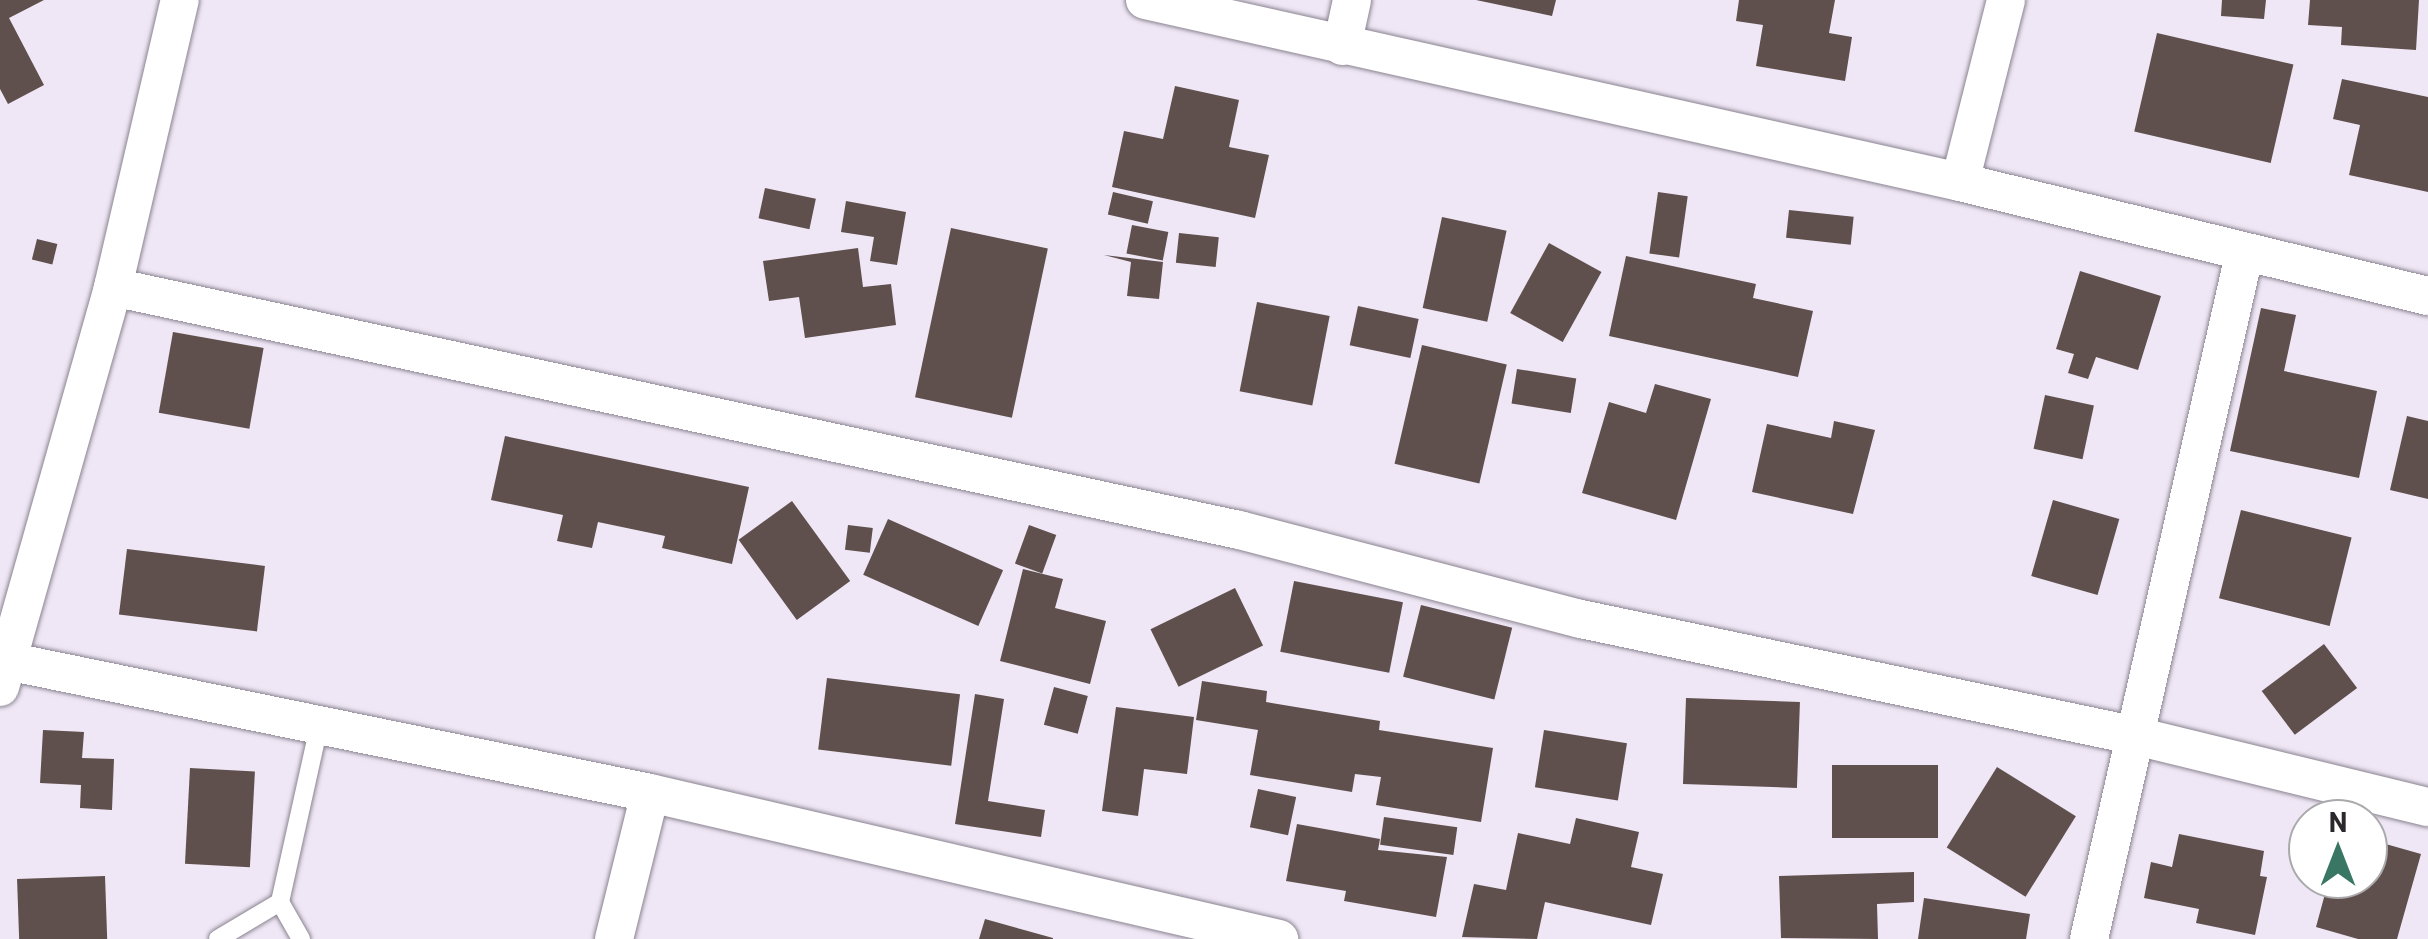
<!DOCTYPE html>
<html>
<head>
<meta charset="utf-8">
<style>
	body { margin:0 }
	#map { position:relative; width:2428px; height:939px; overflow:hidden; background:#efe7f5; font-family:Barlow,sans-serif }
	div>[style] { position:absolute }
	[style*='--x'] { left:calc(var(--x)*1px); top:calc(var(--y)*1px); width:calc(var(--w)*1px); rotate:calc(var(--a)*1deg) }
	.building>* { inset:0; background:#5f4f4d; transform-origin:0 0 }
	.roads { filter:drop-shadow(0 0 2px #8a8390) drop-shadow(0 0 2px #8a8390) }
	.service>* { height:18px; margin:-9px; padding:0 9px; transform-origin:9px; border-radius:9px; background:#fff }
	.minor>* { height:38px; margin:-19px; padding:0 19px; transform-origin:19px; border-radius:19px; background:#fff }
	span { translate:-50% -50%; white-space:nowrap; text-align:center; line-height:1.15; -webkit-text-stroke:10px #fff; paint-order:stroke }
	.north { position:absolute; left:2288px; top:799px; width:100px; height:100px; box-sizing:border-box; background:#fff; border:2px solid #aaa9ab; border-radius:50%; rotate:0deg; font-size:28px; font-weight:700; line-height:40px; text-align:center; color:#2a272d }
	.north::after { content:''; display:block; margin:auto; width:35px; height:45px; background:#397663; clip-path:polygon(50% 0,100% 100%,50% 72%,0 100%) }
</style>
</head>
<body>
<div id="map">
	<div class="building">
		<i style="clip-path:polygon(0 0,44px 0,9px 18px,44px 85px,8px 104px,0 89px)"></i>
		<i style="clip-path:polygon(1476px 0,1556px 0,1552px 16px)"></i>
		<i style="clip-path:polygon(1739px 0,1835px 0,1829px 33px,1852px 37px,1845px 81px,1756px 66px,1763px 25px,1736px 21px)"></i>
		<i style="clip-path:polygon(2222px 0,2266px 0,2264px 19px,2221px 16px)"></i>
		<i style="clip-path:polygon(2310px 0,2419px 0,2416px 50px,2341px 45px,2342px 27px,2308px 25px)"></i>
		<i style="left:2157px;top:33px;width:140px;height:101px;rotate:13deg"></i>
		<i style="clip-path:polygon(2342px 79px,2428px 97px,2428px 192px,2349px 175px,2360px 125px,2333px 119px)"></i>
		<i style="clip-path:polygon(1175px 86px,1239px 100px,1229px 147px,1269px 155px,1255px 218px,1112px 187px,1124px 131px,1163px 139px)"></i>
		<i style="left:765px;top:188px;width:52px;height:31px;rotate:12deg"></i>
		<i style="left:1113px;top:192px;width:41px;height:23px;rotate:13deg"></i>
		<i style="left:1658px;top:192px;width:30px;height:62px;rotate:8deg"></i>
		<i style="clip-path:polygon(846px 201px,906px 212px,897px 265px,870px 261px,874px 237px,841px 232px)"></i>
		<i style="left:1789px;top:210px;width:65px;height:28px;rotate:6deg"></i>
		<i style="left:1442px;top:217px;width:66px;height:93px;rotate:12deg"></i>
		<i style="left:1132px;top:225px;width:37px;height:29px;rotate:11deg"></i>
		<i style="left:951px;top:228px;width:99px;height:173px;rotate:12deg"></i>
		<i style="left:1179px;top:233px;width:40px;height:30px;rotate:6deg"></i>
		<i style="left:37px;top:239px;width:21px;height:21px;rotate:14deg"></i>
		<i style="left:1549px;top:243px;width:60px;height:80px;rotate:29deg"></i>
		<i style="clip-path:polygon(858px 248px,863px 287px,891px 284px,896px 325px,805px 338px,799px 297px,769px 301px,763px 261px)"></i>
		<i style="clip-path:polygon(1104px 255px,1163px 262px,1159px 299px,1127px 296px,1131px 262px)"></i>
		<i style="clip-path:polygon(1626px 256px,1756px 284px,1753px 298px,1813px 311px,1798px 377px,1609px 336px)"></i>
		<i style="clip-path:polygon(2080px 271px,2161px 296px,2138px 370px,2096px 357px,2088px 379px,2068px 373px,2074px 354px,2056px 349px)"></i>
		<i style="left:1257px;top:302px;width:74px;height:91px;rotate:11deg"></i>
		<i style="left:1358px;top:306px;width:62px;height:40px;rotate:12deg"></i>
		<i style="clip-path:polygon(2261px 308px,2296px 315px,2284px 371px,2377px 391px,2359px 478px,2230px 451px)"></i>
		<i style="left:173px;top:332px;width:92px;height:82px;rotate:10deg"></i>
		<i style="left:1422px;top:345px;width:87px;height:122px;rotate:13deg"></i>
		<i style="left:1517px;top:369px;width:60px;height:35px;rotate:9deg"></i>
		<i style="clip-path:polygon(1655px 384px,1711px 399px,1676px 520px,1582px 493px,1609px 402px,1646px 413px)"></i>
		<i style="left:2045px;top:395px;width:50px;height:55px;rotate:12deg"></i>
		<i style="clip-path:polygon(2407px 416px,2428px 421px,2428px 499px,2390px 490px)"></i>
		<i style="clip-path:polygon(1834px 421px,1875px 430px,1853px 514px,1752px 492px,1767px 424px,1831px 438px)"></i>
		<i style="clip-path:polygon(505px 436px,749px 487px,732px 564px,662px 548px,665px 536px,598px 522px,592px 548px,557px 541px,563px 515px,491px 500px)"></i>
		<i style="left:2053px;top:500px;width:69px;height:79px;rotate:16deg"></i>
		<i style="left:792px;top:501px;width:99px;height:66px;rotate:54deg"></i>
		<i style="left:2241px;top:510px;width:114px;height:91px;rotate:14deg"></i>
		<i style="left:888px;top:519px;width:126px;height:61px;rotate:24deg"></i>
		<i style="left:848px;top:525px;width:25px;height:25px;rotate:7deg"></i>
		<i style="left:1029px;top:525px;width:29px;height:41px;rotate:20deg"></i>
		<i style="left:127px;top:549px;width:139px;height:66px;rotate:7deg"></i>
		<i style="clip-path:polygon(1023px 569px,1063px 579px,1055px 608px,1106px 621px,1090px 684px,1000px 661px)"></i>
		<i style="left:1294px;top:581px;width:111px;height:72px;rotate:11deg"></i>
		<i style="left:1235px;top:588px;width:64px;height:94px;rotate:64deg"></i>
		<i style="left:1421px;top:605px;width:94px;height:74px;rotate:14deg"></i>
		<i style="left:2324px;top:644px;width:55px;height:78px;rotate:53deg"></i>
		<i style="left:827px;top:678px;width:134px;height:72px;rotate:7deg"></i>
		<i style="clip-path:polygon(1202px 681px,1267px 691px,1266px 702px,1380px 721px,1379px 730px,1493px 748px,1481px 822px,1376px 805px,1381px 777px,1355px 774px,1352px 792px,1250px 775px,1258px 730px,1196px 720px)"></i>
		<i style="left:1054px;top:687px;width:35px;height:39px;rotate:15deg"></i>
		<i style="clip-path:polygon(975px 694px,1004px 699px,988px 801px,1045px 810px,1041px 837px,955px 824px)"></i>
		<i style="left:1686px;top:698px;width:114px;height:86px;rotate:2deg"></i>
		<i style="clip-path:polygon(1116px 707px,1194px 717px,1187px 774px,1144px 769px,1138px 816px,1102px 811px)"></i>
		<i style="clip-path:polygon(43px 730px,84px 732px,82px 758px,114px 759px,112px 810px,80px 808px,81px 785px,40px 783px)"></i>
		<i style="left:1544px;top:730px;width:84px;height:58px;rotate:9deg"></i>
		<i style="left:1832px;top:765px;width:106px;height:73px"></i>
		<i style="left:1997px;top:767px;width:93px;height:95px;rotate:32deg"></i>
		<i style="left:190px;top:768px;width:65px;height:96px;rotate:3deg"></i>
		<i style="left:1258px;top:789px;width:39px;height:39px;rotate:12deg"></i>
		<i style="left:1384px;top:817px;width:74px;height:28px;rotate:8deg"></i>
		<i style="clip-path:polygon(1576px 818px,1639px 832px,1631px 867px,1663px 874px,1651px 925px,1545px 902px,1537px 939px,1462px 937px,1474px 884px,1506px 890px,1518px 833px,1570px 844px)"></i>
		<i style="clip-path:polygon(1297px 824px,1380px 839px,1378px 850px,1447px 857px,1436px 917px,1344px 901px,1346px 891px,1286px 881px)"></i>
		<i style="clip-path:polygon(2179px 834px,2264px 851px,2260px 876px,2267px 877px,2255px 935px,2196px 923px,2199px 909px,2144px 898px,2151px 862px,2172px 867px)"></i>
		<i style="clip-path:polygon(2368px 839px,2421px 854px,2397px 939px,2358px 939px,2316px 927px,2329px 879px,2368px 879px)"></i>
		<i style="clip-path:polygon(1914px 872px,1914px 902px,1877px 904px,1878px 939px,1781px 938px,1779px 876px)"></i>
		<i style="left:105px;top:876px;width:63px;height:88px;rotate:88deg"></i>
		<i style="clip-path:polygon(1924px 898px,2030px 914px,2026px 939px,1918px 939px)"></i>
		<i style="clip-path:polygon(985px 919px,1053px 938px,1053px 939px,979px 939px)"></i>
	</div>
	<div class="roads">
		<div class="service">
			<i style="--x:218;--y:939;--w:72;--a:-30.8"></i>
			<i style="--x:301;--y:939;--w:43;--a:-119.6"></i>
			<i style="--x:280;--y:902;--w:176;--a:-77.5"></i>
		</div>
		<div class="minor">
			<i style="--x:1145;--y:0;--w:835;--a:12.59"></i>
			<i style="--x:1960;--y:182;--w:482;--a:13.7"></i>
			<i style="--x:1342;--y:46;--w:47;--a:-77.7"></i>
			<i style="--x:1960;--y:182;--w:188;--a:-75.8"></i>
			<i style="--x:113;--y:287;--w:1152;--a:12.18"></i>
			<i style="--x:1239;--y:530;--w:353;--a:14.6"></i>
			<i style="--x:1581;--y:619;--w:563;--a:11.89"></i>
			<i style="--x:2132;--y:735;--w:305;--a:13.7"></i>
			<i style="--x:7;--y:661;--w:656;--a:11.6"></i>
			<i style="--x:650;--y:793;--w:646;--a:13.07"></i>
			<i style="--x:0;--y:687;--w:416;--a:-74.2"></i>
			<i style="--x:113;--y:287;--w:295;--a:-76.9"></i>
			<i style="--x:614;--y:939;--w:150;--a:-76.1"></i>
			<i style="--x:2089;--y:939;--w:701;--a:-77.23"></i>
		</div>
	</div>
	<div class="north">N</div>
</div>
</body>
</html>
